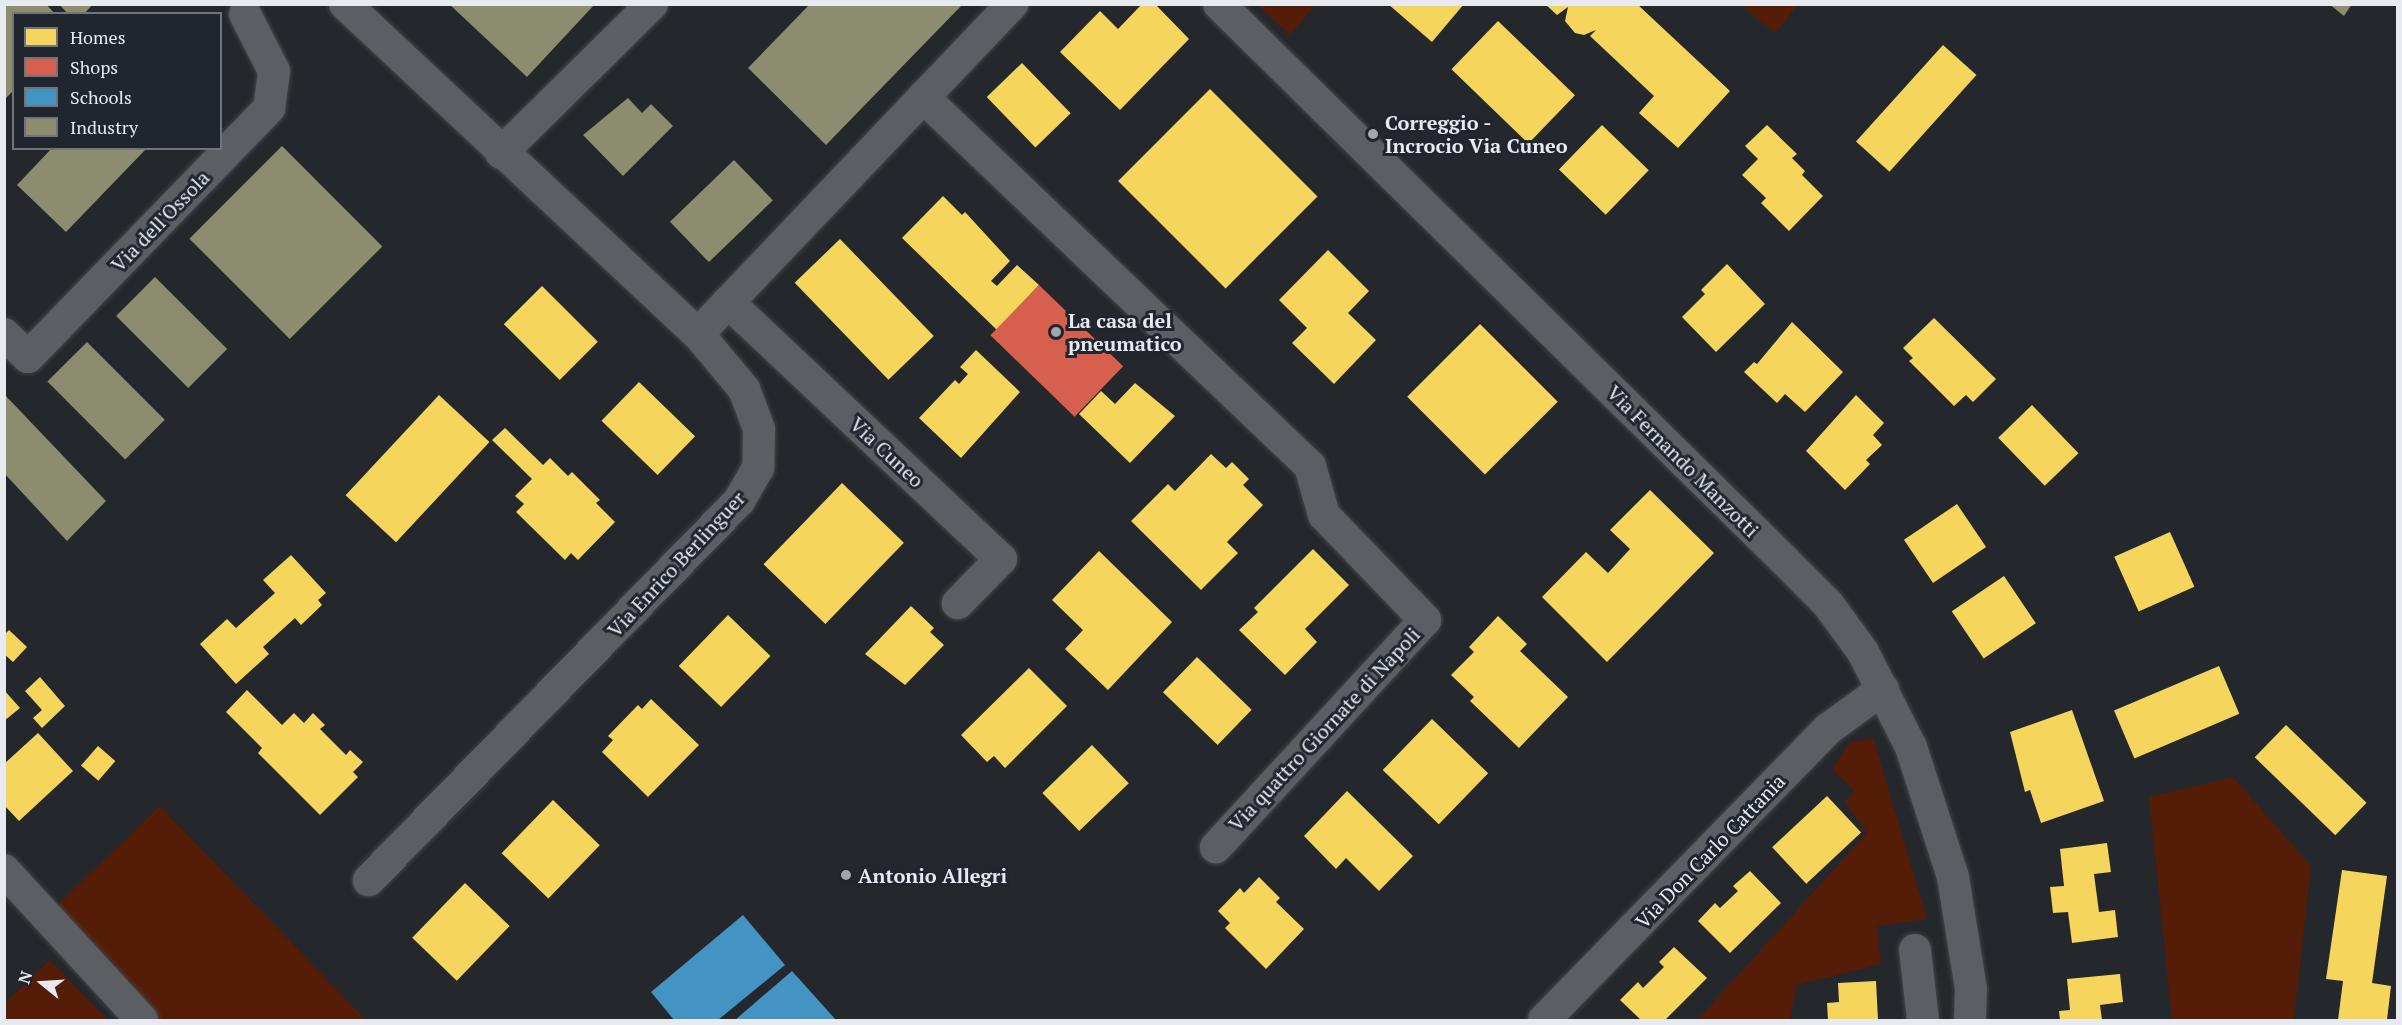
<!DOCTYPE html>
<html>
<head>
<meta charset="utf-8">
<style>
	body { margin:0 }
	#map { position:relative; width:2402px; height:1025px; overflow:hidden; background:#24272b; font-family:"PT Serif",serif }
	div>[style] { position:absolute }
	[style*='--x'] { left:calc(var(--x)*1px); top:calc(var(--y)*1px); width:calc(var(--w)*1px); rotate:calc(var(--a)*1deg) }
	.green>* { inset:0; background:#551d08 }
	.homes>* { inset:0; background:#f6d55c; transform-origin:0 0 }
	.shops>* { inset:0; background:#d6604d; transform-origin:0 0 }
	.schools>* { inset:0; background:#4393c3 }
	.industry>* { inset:0; background:#8c8c6e; transform-origin:0 0 }
	.roads { filter:drop-shadow(0 0 2px #414447) drop-shadow(0 0 2px #414447) }
	.street>* { height:32px; margin:-16px; padding:0 16px; transform-origin:16px; border-radius:16px; background:#5b5e62 }
	.dots>* { width:16px; height:16px; translate:-50% -50%; box-sizing:border-box; border:3px solid #21262e; border-radius:50% }
	span { translate:-50% -50%; white-space:nowrap; text-align:center; line-height:1.15; -webkit-text-stroke:6px #21262e; paint-order:stroke }
	.poi-label { font-size:20px; color:#e7ebf0; font-weight:700 }
	.left { translate:0 -50%; text-align:left }
	.street-label { font-size:20px; color:#e7ebf0 }
	.frame { position:absolute; inset:0; border:6px solid #e7ebf0; pointer-events:none }
	.legend { position:absolute; left:12px; top:12px; width:210px; height:138px; box-sizing:border-box; background:#21262e; border:2px solid #70757c; margin:0; padding:8px 10px; list-style:none; font-size:18px; color:#e7ebf0 }
	.legend li { display:flex; align-items:center; gap:12px; height:30px }
	.legend b { width:30px; border:2px solid #70757c }
	.north { position:absolute; left:12px; top:953px; width:60px; height:60px; -webkit-text-stroke:4px #21262e; paint-order:stroke; rotate:288deg; font-size:16px; font-weight:700; line-height:24px; text-align:center; color:#e7ebf0 }
	.north::after { content:''; display:block; margin:auto; width:21px; height:27px; background:#e7ebf0; clip-path:polygon(50% 0,100% 100%,50% 72%,0 100%) }
</style>
</head>
<body>
<div id="map">
	<div class="green">
		<i style="clip-path:polygon(1258px 5px,1315px 5px,1290px 35px)"></i>
		<i style="clip-path:polygon(1741px 5px,1798px 5px,1775px 33px)"></i>
		<i style="clip-path:polygon(1873px 738px,1927px 919px,1877px 926px,1881px 964px,1797px 985px,1790px 1020px,1697px 1020px,1867px 833px,1845px 802px,1854px 791px,1832px 769px,1849px 743px)"></i>
		<i style="clip-path:polygon(2233px 777px,2311px 866px,2294px 1020px,2172px 1020px,2149px 797px)"></i>
		<i style="clip-path:polygon(160px 806px,366px 1020px,161px 1020px,53px 909px)"></i>
		<i style="clip-path:polygon(50px 960px,108px 1020px,5px 1020px,5px 1003px)"></i>
	</div>
	<div class="homes">
		<i style="clip-path:polygon(1142px 4px,1155px 4px,1189px 39px,1120px 110px,1060px 52px,1100px 11px,1118px 29px)"></i>
		<i style="clip-path:polygon(1388px 4px,1464px 4px,1432px 42px)"></i>
		<i style="clip-path:polygon(1545px 4px,1637px 4px,1730px 91px,1678px 148px,1639px 113px,1654px 96px,1590px 36px,1596px 30px,1584px 35px,1575px 33px,1565px 21px,1568px 7px,1557px 15px)"></i>
		<i style="left:1498px;top:21px;width:107px;height:67px;rotate:44deg"></i>
		<i style="left:1943px;top:45px;width:45px;height:130px;rotate:42deg"></i>
		<i style="left:1022px;top:63px;width:70px;height:49px;rotate:46deg"></i>
		<i style="left:1210px;top:89px;width:152px;height:130px;rotate:45deg"></i>
		<i style="left:1602px;top:125px;width:65px;height:62px;rotate:44deg"></i>
		<i style="clip-path:polygon(1767px 125px,1797px 154px,1792px 158px,1805px 171px,1802px 175px,1823px 196px,1789px 231px,1761px 203px,1766px 198px,1742px 175px,1758px 159px,1745px 146px)"></i>
		<i style="clip-path:polygon(943px 196px,962px 215px,965px 212px,1010px 261px,991px 281px,997px 286px,1017px 265px,1039px 285px,997px 330px,902px 238px)"></i>
		<i style="left:840px;top:239px;width:135px;height:63px;rotate:46deg"></i>
		<i style="clip-path:polygon(1328px 250px,1369px 291px,1348px 313px,1376px 340px,1334px 384px,1292px 343px,1307px 328px,1279px 300px)"></i>
		<i style="clip-path:polygon(1727px 264px,1765px 304px,1716px 352px,1682px 317px,1705px 294px,1701px 290px)"></i>
		<i style="left:542px;top:286px;width:79px;height:54px;rotate:45deg"></i>
		<i style="clip-path:polygon(1934px 318px,1996px 379px,1973px 402px,1966px 395px,1954px 406px,1909px 361px,1913px 358px,1903px 348px)"></i>
		<i style="clip-path:polygon(1792px 322px,1843px 372px,1805px 412px,1785px 394px,1777px 403px,1744px 372px,1754px 362px,1757px 364px)"></i>
		<i style="left:1480px;top:324px;width:110px;height:103px;rotate:45deg"></i>
		<i style="clip-path:polygon(976px 350px,1020px 392px,961px 458px,919px 418px,955px 380px,959px 384px,968px 374px,960px 367px)"></i>
		<i style="left:639px;top:382px;width:78px;height:54px;rotate:44deg"></i>
		<i style="clip-path:polygon(1135px 383px,1175px 416px,1130px 463px,1079px 414px,1101px 391px,1115px 404px)"></i>
		<i style="left:439px;top:395px;width:69px;height:137px;rotate:43deg"></i>
		<i style="clip-path:polygon(1856px 395px,1884px 423px,1873px 435px,1882px 445px,1866px 460px,1870px 464px,1845px 490px,1806px 451px)"></i>
		<i style="left:2032px;top:405px;width:67px;height:47px;rotate:46deg"></i>
		<i style="clip-path:polygon(505px 428px,543px 465px,550px 458px,568px 476px,572px 472px,600px 500px,596px 503px,615px 522px,578px 560px,571px 553px,565px 560px,516px 512px,524px 504px,515px 496px,532px 479px,492px 440px)"></i>
		<i style="clip-path:polygon(1211px 454px,1226px 468px,1232px 462px,1249px 479px,1243px 485px,1263px 505px,1227px 542px,1238px 553px,1201px 590px,1131px 521px,1168px 484px,1175px 491px)"></i>
		<i style="left:842px;top:483px;width:86px;height:113px;rotate:44deg"></i>
		<i style="clip-path:polygon(1650px 490px,1714px 553px,1607px 662px,1542px 597px,1586px 552px,1608px 573px,1630px 549px,1610px 530px)"></i>
		<i style="left:1957px;top:504px;width:52px;height:64px;rotate:56deg"></i>
		<i style="left:2170px;top:532px;width:60px;height:61px;rotate:66deg"></i>
		<i style="clip-path:polygon(1313px 549px,1349px 585px,1305px 629px,1317px 642px,1285px 675px,1239px 630px,1258px 612px,1254px 608px)"></i>
		<i style="clip-path:polygon(1099px 551px,1172px 622px,1108px 690px,1065px 649px,1083px 630px,1052px 600px)"></i>
		<i style="clip-path:polygon(291px 555px,326px 593px,318px 600px,322px 605px,301px 625px,295px 618px,263px 647px,269px 654px,236px 684px,200px 644px,227px 619px,236px 628px,275px 593px,263px 580px)"></i>
		<i style="left:2004px;top:576px;width:57px;height:63px;rotate:56deg"></i>
		<i style="clip-path:polygon(911px 606px,934px 628px,930px 632px,944px 645px,905px 685px,865px 654px)"></i>
		<i style="left:728px;top:615px;width:59px;height:71px;rotate:44deg"></i>
		<i style="clip-path:polygon(1498px 616px,1527px 644px,1520px 651px,1568px 697px,1519px 748px,1470px 701px,1474px 697px,1451px 675px,1474px 652px,1469px 647px)"></i>
		<i style="clip-path:polygon(9px 630px,27px 647px,13px 662px,4px 654px,4px 635px)"></i>
		<i style="left:1197px;top:657px;width:76px;height:49px;rotate:44deg"></i>
		<i style="left:2219px;top:666px;width:52px;height:114px;rotate:67deg"></i>
		<i style="clip-path:polygon(1029px 668px,1067px 706px,1005px 768px,994px 756px,987px 762px,961px 735px)"></i>
		<i style="clip-path:polygon(40px 677px,65px 706px,42px 728px,33px 718px,42px 710px,25px 691px)"></i>
		<i style="clip-path:polygon(4px 690px,20px 708px,4px 721px)"></i>
		<i style="clip-path:polygon(247px 690px,282px 725px,294px 713px,304px 723px,313px 713px,325px 725px,320px 729px,346px 755px,350px 750px,363px 762px,353px 772px,358px 777px,320px 815px,258px 753px,262px 748px,226px 712px)"></i>
		<i style="clip-path:polygon(651px 699px,699px 745px,648px 797px,602px 752px,613px 740px,608px 736px,638px 705px,642px 709px)"></i>
		<i style="clip-path:polygon(2072px 710px,2104px 801px,2041px 823px,2030px 790px,2025px 792px,2010px 732px)"></i>
		<i style="left:1432px;top:719px;width:78px;height:71px;rotate:44deg"></i>
		<i style="left:2286px;top:725px;width:112px;height:45px;rotate:44deg"></i>
		<i style="clip-path:polygon(38px 733px,73px 771px,19px 821px,4px 805px,4px 764px)"></i>
		<i style="left:1092px;top:745px;width:53px;height:69px;rotate:46deg"></i>
		<i style="left:98px;top:746px;width:23px;height:26px;rotate:41deg"></i>
		<i style="clip-path:polygon(1347px 791px,1413px 856px,1379px 891px,1346px 858px,1336px 869px,1304px 836px)"></i>
		<i style="left:1827px;top:796px;width:50px;height:75px;rotate:47deg"></i>
		<i style="left:553px;top:800px;width:65px;height:74px;rotate:44deg"></i>
		<i style="clip-path:polygon(2107px 843px,2111px 872px,2094px 874px,2099px 912px,2115px 910px,2118px 937px,2072px 943px,2068px 912px,2053px 913px,2050px 887px,2064px 886px,2060px 849px)"></i>
		<i style="clip-path:polygon(2342px 870px,2387px 876px,2372px 983px,2391px 986px,2387px 1020px,2338px 1020px,2343px 981px,2326px 979px)"></i>
		<i style="clip-path:polygon(1750px 871px,1781px 903px,1730px 953px,1698px 921px,1715px 903px,1720px 908px,1738px 891px,1733px 886px)"></i>
		<i style="clip-path:polygon(1259px 877px,1280px 898px,1276px 902px,1304px 929px,1266px 969px,1225px 928px,1230px 923px,1218px 911px,1240px 888px,1244px 893px)"></i>
		<i style="left:465px;top:883px;width:62px;height:76px;rotate:44deg"></i>
		<i style="clip-path:polygon(1674px 947px,1707px 978px,1665px 1020px,1641px 1020px,1620px 1000px,1638px 982px,1643px 988px,1664px 967px,1659px 962px)"></i>
		<i style="clip-path:polygon(2120px 974px,2123px 1002px,2100px 1005px,2102px 1020px,2060px 1020px,2059px 1011px,2070px 1010px,2067px 979px)"></i>
		<i style="clip-path:polygon(1876px 981px,1878px 1020px,1828px 1020px,1827px 1003px,1839px 1002px,1838px 983px)"></i>
	</div>
	<div class="shops">
		<i style="left:1039px;top:285px;width:117px;height:70px;rotate:44deg"></i>
	</div>
	<div class="schools">
		<i style="clip-path:polygon(743px 915px,785px 965px,718px 1020px,674px 1020px,651px 992px)"></i>
		<i style="clip-path:polygon(792px 971px,836px 1020px,735px 1020px)"></i>
	</div>
	<div class="industry">
		<i style="clip-path:polygon(4px 4px,46px 4px,55px 14px,14px 14px,14px 90px,4px 100px)"></i>
		<i style="clip-path:polygon(59px 4px,93px 4px,84px 14px,68px 14px)"></i>
		<i style="clip-path:polygon(449px 4px,595px 4px,527px 77px)"></i>
		<i style="clip-path:polygon(810px 4px,963px 4px,826px 145px,748px 68px)"></i>
		<i style="clip-path:polygon(2329px 4px,2352px 4px,2344px 16px)"></i>
		<i style="clip-path:polygon(628px 98px,642px 113px,651px 104px,673px 126px,623px 176px,583px 135px)"></i>
		<i style="left:282px;top:146px;width:142px;height:131px;rotate:45deg"></i>
		<i style="clip-path:polygon(52px 148px,147px 148px,66px 232px,17px 185px)"></i>
		<i style="left:734px;top:160px;width:56px;height:89px;rotate:46deg"></i>
		<i style="left:155px;top:277px;width:102px;height:55px;rotate:45deg"></i>
		<i style="left:87px;top:342px;width:110px;height:56px;rotate:45deg"></i>
		<i style="clip-path:polygon(4px 394px,106px 501px,67px 541px,4px 473px)"></i>
	</div>
	<div class="roads">
		<div class="street">
			<i style="--x:345;--y:4;--w:483;--a:43.1"></i>
			<i style="--x:698;--y:334;--w:72;--a:50.1"></i>
			<i style="--x:744;--y:389;--w:43;--a:69.4"></i>
			<i style="--x:759;--y:429;--w:39;--a:91"></i>
			<i style="--x:758;--y:468;--w:38;--a:120"></i>
			<i style="--x:739;--y:501;--w:530;--a:134.31"></i>
			<i style="--x:1219;--y:4;--w:793;--a:44.54"></i>
			<i style="--x:1784;--y:560;--w:62;--a:45"></i>
			<i style="--x:1828;--y:604;--w:59;--a:53.9"></i>
			<i style="--x:1863;--y:652;--w:106;--a:63.2"></i>
			<i style="--x:1911;--y:747;--w:137;--a:72.1"></i>
			<i style="--x:1953;--y:877;--w:113;--a:80.9"></i>
			<i style="--x:1971;--y:989;--w:31;--a:92"></i>
			<i style="--x:923;--y:97;--w:535;--a:43.64"></i>
			<i style="--x:1310;--y:466;--w:51;--a:74.1"></i>
			<i style="--x:1324;--y:515;--w:146;--a:46.1"></i>
			<i style="--x:1425;--y:620;--w:309;--a:132.6"></i>
			<i style="--x:501;--y:153;--w:212;--a:-44.6"></i>
			<i style="--x:728;--y:302;--w:375;--a:43.3"></i>
			<i style="--x:1001;--y:559;--w:62;--a:134.3"></i>
			<i style="--x:4;--y:334;--w:33;--a:44"></i>
			<i style="--x:28;--y:357;--w:347;--a:-45.9"></i>
			<i style="--x:269;--y:108;--w:37;--a:-82"></i>
			<i style="--x:274;--y:71;--w:64;--a:-117"></i>
			<i style="--x:698;--y:334;--w:456;--a:-46.4"></i>
			<i style="--x:4;--y:870;--w:204;--a:47.4"></i>
			<i style="--x:1915;--y:950;--w:70;--a:83.5"></i>
			<i style="--x:1544;--y:1020;--w:407;--a:-45.7"></i>
			<i style="--x:1828;--y:729;--w:68;--a:-36"></i>
		</div>
	</div>
	<div class="dots">
		<i style="left:1373px;top:134px;background:#a3a6ab"></i>
		<i style="left:1056px;top:332px;background:#a3a6ab"></i>
		<i style="left:846px;top:875px;background:#a3a6ab"></i>
	</div>
	<div class="poi-label">
		<span class="left" style="left:1385px;top:134px">Correggio -<br>Incrocio Via Cuneo</span>
		<span class="left" style="left:1068px;top:332px">La casa del<br>pneumatico</span>
		<span class="left" style="left:858px;top:875px">Antonio Allegri</span>
	</div>
	<div class="street-label">
		<span style="left:160px;top:221px;rotate:-46deg">Via dell'Ossola</span>
		<span style="left:887px;top:452px;rotate:43deg">Via Cuneo</span>
		<span style="left:1683px;top:461px;rotate:45deg">Via Fernando Manzotti</span>
		<span style="left:676px;top:564px;rotate:-47deg">Via Enrico Berlinguer</span>
		<span style="left:1324px;top:729px;rotate:-47deg">Via quattro Giornate di Napoli</span>
		<span style="left:1710px;top:851px;rotate:-46deg">Via Don Carlo Cattania</span>
	</div>
	<div class="frame"></div>
	<ul class="legend">
	<li><b style="height:16px;background:#f6d55c"></b>Homes</li>
	<li><b style="height:16px;background:#d6604d"></b>Shops</li>
	<li><b style="height:16px;background:#4393c3"></b>Schools</li>
	<li><b style="height:16px;background:#8c8c6e"></b>Industry</li>
	</ul>
	<div class="north">N</div>
</div>
</body>
</html>
